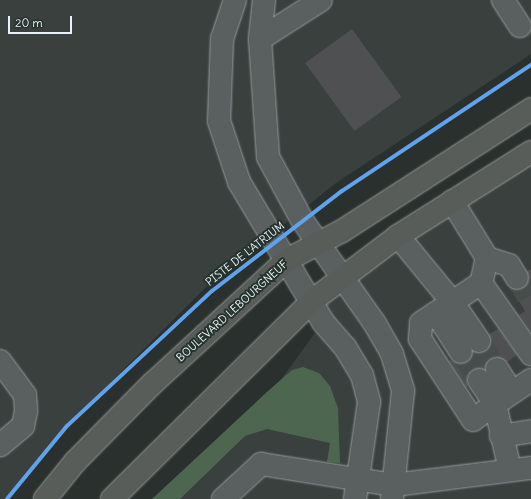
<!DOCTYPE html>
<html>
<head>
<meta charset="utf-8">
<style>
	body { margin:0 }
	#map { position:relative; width:531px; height:499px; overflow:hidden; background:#29302d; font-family:Delius,sans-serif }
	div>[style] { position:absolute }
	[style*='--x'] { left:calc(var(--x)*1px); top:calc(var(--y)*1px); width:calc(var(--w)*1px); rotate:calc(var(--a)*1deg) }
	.built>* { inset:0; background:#39403e }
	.green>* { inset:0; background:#4c6650 }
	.building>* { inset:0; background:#4e5051; transform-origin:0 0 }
	.minor-tunnel>* { height:22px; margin-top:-11px; transform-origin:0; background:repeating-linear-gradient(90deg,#464d4b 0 22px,transparent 0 33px) }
	.roads { filter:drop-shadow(0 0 1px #959a9a) drop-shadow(0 0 1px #959a9a) }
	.minor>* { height:22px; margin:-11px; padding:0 11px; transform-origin:11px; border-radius:11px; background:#5a6060 }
	.major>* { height:22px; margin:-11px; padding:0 11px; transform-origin:11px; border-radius:11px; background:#595d5a }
	.cycleway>* { height:4px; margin:-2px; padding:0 2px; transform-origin:2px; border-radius:2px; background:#60a3ed }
	span { translate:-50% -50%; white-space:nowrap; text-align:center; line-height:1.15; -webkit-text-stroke:4px #26332d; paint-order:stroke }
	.street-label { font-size:11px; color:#e8f1f8 }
	.scale { position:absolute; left:8px; top:16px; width:64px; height:18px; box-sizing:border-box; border:2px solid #e8f1f8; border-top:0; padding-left:5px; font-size:12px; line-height:14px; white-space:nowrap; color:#e8f1f8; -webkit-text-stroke:3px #26332d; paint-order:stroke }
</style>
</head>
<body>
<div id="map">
	<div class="built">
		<i style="clip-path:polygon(0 0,531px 0,531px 54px,336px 183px,206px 287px,67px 426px,7px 499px,0 499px)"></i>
		<i style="clip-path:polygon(531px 157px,531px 499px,158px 499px,250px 417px,282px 378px,323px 322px,312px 301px)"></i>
	</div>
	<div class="green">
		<i style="clip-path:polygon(303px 367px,319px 373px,330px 386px,338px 408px,340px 463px,327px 462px,330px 443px,267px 429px,245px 436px,180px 499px,152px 499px,268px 391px,292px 370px)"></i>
	</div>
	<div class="building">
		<i style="left:352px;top:29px;width:84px;height:58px;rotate:54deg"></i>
		<i style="clip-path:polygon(531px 269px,531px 332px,519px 315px,525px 311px,512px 289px,523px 289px,528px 284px,527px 271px)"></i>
		<i style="clip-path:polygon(498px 329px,517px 355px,507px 362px,496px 357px,490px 359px,485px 369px,472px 369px,468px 375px,467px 388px,449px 360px,462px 364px,468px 362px,473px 352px,486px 351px,490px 346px,489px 334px)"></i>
	</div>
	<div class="minor-tunnel">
		<i style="--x:517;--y:278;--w:28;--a:60"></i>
		<i style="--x:479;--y:341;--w:33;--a:57"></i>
		<i style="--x:461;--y:352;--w:33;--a:57"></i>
	</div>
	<div class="roads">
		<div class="minor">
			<i style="--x:235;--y:0;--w:41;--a:108.4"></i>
			<i style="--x:222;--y:39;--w:82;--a:92.1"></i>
			<i style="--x:219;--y:121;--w:64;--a:71.8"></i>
			<i style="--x:239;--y:182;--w:163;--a:59"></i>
			<i style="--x:323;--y:322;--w:33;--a:49"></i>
			<i style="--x:345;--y:347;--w:33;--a:59"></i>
			<i style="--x:362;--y:375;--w:28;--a:75"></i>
			<i style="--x:369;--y:402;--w:98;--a:98.2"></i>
			<i style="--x:264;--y:0;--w:39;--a:96"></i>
			<i style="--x:260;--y:39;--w:118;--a:86.1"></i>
			<i style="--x:268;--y:157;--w:72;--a:61.6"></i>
			<i style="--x:302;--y:220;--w:127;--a:54.9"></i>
			<i style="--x:375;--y:324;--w:34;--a:60"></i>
			<i style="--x:392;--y:354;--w:39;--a:73"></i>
			<i style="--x:403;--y:391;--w:109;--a:95.8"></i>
			<i style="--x:503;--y:0;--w:31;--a:57"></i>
			<i style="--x:260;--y:39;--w:72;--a:-32.6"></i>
			<i style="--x:452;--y:201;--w:67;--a:58.4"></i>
			<i style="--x:487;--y:258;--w:26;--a:103"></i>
			<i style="--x:481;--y:283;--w:87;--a:54.8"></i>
			<i style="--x:398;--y:236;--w:87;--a:50.6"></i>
			<i style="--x:453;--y:303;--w:46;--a:55.6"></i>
			<i style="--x:487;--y:258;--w:23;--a:18"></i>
			<i style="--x:509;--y:265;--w:15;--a:58"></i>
			<i style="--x:436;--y:313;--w:46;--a:57.3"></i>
			<i style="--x:0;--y:361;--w:42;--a:53.7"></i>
			<i style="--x:25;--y:395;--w:16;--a:86"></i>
			<i style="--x:26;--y:411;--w:15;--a:101"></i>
			<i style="--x:23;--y:426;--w:30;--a:140"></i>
			<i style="--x:497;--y:369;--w:27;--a:57"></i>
			<i style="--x:479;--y:380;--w:29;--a:56"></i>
			<i style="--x:495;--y:404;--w:27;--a:144"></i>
			<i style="--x:473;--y:420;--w:97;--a:-123.2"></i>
			<i style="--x:420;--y:339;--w:16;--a:-86"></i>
			<i style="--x:421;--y:323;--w:72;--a:-33.7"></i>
			<i style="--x:501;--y:436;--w:30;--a:-9"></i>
			<i style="--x:510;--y:470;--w:68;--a:-102.8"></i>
			<i style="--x:495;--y:404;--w:43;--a:-33.7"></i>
			<i style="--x:223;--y:499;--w:52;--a:-42.6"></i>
			<i style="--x:261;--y:464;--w:135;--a:9"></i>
			<i style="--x:394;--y:485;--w:138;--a:-7.1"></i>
		</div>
		<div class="major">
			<i style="--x:45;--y:499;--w:48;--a:-51"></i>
			<i style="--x:75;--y:462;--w:110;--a:-45.4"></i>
			<i style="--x:152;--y:384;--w:183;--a:-42.6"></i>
			<i style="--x:287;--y:260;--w:62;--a:-27.8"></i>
			<i style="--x:342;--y:231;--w:225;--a:-32.8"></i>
			<i style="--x:112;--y:499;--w:281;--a:-44.7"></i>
			<i style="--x:312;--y:301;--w:108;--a:-37.1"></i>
			<i style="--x:398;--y:236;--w:157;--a:-32.3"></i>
		</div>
	</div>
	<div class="cycleway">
		<i style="--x:7;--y:499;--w:94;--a:-50.6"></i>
		<i style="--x:67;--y:426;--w:198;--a:-43"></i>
		<i style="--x:212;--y:291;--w:164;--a:-37.6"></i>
		<i style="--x:342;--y:191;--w:227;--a:-33.7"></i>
	</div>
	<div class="street-label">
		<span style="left:245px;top:254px;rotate:-38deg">PISTE DE L'ATRIUM</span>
		<span style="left:232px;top:311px;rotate:-42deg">BOULEVARD LEBOURGNEUF</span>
	</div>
	<div class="scale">20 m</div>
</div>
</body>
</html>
